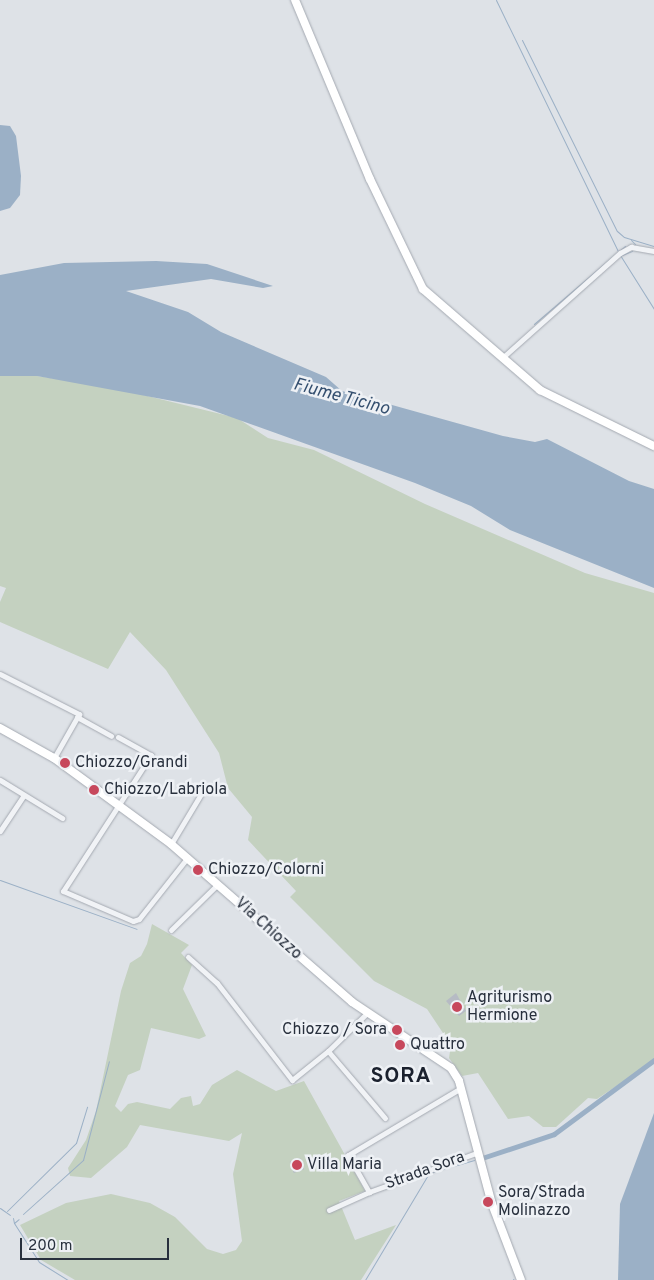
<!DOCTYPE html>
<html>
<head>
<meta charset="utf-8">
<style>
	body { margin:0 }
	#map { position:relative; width:654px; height:1280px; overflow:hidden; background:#dee2e7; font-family:Overpass,sans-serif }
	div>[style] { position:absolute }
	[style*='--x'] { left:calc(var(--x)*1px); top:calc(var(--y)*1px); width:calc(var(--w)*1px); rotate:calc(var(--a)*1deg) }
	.green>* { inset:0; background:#c4d1c0 }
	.water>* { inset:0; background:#9bb0c6 }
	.stream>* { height:1px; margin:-0.5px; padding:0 0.5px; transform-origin:0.5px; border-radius:0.5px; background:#9bb0c6 }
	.canal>* { height:5px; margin:-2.5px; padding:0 2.5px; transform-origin:2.5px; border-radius:2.5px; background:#9bb0c6 }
	.building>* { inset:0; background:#b6bbc4; transform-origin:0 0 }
	.roads { filter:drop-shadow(0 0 1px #a4a9b1) drop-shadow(0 0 1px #a4a9b1) }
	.street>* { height:5px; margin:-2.5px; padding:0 2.5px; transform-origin:2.5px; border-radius:2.5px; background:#f1f3f6 }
	.secondary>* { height:8px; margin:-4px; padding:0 4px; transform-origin:4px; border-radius:4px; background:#fff }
	.dots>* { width:14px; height:14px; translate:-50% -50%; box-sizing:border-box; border:2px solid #eef1f5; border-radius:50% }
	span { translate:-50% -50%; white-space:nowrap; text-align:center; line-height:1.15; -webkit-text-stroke:5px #eef1f5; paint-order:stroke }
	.poi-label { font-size:16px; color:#28303d }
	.left { translate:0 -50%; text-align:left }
	.right { translate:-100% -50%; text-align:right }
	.street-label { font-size:16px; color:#28303d }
	.water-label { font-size:18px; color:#344f6f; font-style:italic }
	.district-label { font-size:21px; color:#1b212e; font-weight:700; letter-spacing:1px }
	.scale { position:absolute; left:20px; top:1238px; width:149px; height:22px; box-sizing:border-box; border:2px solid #28303d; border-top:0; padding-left:6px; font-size:15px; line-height:18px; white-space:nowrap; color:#28303d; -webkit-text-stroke:4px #eef1f5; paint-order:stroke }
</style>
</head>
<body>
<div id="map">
	<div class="green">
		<i style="clip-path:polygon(0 376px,37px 376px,111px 387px,237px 418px,268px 438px,314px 450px,425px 504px,585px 573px,654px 593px,654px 1061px,597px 1099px,588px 1098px,556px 1127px,543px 1127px,529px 1116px,508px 1119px,478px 1073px,462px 1076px,449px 1058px,451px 1045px,427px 1009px,374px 981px,290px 897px,296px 891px,248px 840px,252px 817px,228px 788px,219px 753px,166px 670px,130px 632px,108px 669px,0 622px,0 602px,6px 588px,0 586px)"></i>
		<i style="clip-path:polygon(152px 924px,189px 945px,181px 953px,192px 965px,183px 989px,206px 1036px,199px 1039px,151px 1028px,140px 1070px,128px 1075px,115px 1106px,121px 1112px,128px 1104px,137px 1102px,170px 1109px,181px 1098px,191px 1096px,193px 1106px,200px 1104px,212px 1085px,237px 1070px,276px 1091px,304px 1081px,365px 1191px,339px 1201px,355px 1240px,396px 1225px,361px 1280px,75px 1280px,41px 1260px,20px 1225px,66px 1203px,111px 1194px,150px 1203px,175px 1217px,207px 1249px,223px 1254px,236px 1250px,242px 1241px,233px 1174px,242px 1133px,229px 1141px,140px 1125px,127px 1147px,91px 1178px,70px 1176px,68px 1168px,86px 1140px,96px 1111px,121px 991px,130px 963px,141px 956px,147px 944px)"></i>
	</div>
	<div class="water">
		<i style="clip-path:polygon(0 125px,10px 126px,16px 136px,21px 176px,20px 195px,10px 208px,0 211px)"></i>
		<i style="clip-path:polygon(156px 261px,207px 264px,273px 286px,263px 288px,211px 279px,126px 291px,188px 312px,221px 332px,326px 377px,342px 391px,503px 436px,535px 442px,547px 439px,629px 481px,654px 489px,654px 588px,510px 530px,471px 506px,415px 483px,200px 406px,37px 376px,0 376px,0 275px,64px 263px)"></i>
		<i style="clip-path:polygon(654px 1113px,654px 1280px,618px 1280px,620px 1204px)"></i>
	</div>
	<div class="stream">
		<i style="--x:496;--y:0;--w:279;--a:64.1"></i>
		<i style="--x:522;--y:40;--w:213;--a:63.6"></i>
		<i style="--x:617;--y:231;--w:9;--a:41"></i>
		<i style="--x:624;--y:237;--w:31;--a:17"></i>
		<i style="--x:631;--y:240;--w:6;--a:45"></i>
		<i style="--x:620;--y:255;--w:64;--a:57.8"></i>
		<i style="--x:622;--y:255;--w:11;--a:-22"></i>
		<i style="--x:534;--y:324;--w:120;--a:-40.6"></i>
		<i style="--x:0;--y:880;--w:145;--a:19.7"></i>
		<i style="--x:0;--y:1208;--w:12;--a:35"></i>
		<i style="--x:7;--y:1211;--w:97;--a:-44.6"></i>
		<i style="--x:76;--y:1143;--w:38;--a:-73"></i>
		<i style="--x:23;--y:1214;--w:81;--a:-42"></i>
		<i style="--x:83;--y:1160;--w:102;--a:-75.3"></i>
		<i style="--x:13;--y:1218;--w:5;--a:79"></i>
		<i style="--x:14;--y:1223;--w:6;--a:-39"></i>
		<i style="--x:14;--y:1223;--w:46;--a:57.3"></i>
		<i style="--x:39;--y:1262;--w:34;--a:32"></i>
		<i style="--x:513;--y:1279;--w:1;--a:45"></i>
		<i style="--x:365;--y:1280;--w:125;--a:-59.1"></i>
		<i style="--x:429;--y:1173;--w:47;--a:-16.1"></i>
	</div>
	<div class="canal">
		<i style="--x:479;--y:1159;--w:79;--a:-18.4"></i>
		<i style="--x:554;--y:1134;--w:124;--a:-36.5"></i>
	</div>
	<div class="building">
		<i style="clip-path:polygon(456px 993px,466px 1011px,459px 1016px,446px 1001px)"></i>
		<i style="left:300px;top:1158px;width:12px;height:11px;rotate:70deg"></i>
	</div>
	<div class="roads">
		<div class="street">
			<i style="--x:502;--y:358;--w:158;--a:-41.7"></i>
			<i style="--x:620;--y:253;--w:13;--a:-29"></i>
			<i style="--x:631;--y:247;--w:23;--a:10"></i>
			<i style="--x:0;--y:674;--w:89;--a:26.9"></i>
			<i style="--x:79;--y:714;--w:51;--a:119.6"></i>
			<i style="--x:77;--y:717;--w:39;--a:29"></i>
			<i style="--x:118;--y:737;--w:38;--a:29"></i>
			<i style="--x:151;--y:755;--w:162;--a:122.9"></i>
			<i style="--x:63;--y:891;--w:76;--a:23.2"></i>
			<i style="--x:133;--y:921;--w:6;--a:-18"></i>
			<i style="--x:139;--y:919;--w:79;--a:-51.7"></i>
			<i style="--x:0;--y:780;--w:73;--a:31.5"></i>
			<i style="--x:0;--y:831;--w:43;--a:-56.3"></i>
			<i style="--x:171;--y:844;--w:58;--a:-59"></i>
			<i style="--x:171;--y:930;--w:66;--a:-44.4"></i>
			<i style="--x:188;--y:957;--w:39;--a:42"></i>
			<i style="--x:217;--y:983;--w:123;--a:52.3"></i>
			<i style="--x:292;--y:1080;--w:46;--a:-38.9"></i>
			<i style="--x:367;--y:1013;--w:54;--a:135.7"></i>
			<i style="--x:328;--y:1051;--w:88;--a:49.6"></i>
			<i style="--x:461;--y:1088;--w:131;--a:149.3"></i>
			<i style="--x:348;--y:1155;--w:43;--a:60.4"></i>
			<i style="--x:369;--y:1192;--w:114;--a:-20"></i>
			<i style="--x:329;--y:1210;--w:44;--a:-24.2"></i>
		</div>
		<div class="secondary">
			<i style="--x:295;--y:0;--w:194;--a:67.3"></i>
			<i style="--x:370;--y:179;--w:122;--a:64.3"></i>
			<i style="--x:423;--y:289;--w:155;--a:40.8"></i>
			<i style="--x:540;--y:390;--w:127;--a:26.2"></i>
			<i style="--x:0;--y:728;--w:62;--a:29.1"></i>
			<i style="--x:54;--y:758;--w:145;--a:36.3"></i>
			<i style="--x:171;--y:844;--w:240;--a:41.1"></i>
			<i style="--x:352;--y:1002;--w:119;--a:33.7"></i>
			<i style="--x:451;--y:1068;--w:15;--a:58"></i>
			<i style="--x:459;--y:1081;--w:127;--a:75"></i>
			<i style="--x:492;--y:1204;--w:81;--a:69.1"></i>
		</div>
	</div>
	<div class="dots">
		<i style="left:65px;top:763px;background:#c7485c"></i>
		<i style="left:94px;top:790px;background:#c7485c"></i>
		<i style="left:198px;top:870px;background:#c7485c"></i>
		<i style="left:457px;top:1007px;background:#c7485c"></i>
		<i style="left:397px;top:1030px;background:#c7485c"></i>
		<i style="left:400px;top:1045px;background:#c7485c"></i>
		<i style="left:297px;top:1165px;background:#c7485c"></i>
		<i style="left:488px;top:1202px;background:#c7485c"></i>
	</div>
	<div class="poi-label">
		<span class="left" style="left:75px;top:763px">Chiozzo/Grandi</span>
		<span class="left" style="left:104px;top:790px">Chiozzo/Labriola</span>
		<span class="left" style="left:208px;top:870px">Chiozzo/Colorni</span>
		<span class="left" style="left:467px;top:1007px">Agriturismo<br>Hermione</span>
		<span class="right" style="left:387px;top:1030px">Chiozzo / Sora</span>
		<span class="left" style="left:410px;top:1045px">Quattro</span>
		<span class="left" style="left:307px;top:1165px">Villa Maria</span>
		<span class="left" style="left:498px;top:1202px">Sora/Strada<br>Molinazzo</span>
	</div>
	<div class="street-label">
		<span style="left:268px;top:929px;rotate:42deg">Via Chiozzo</span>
		<span style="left:425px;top:1171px;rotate:-20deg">Strada Sora</span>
	</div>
	<div class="water-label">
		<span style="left:341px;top:398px;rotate:15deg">Fiume Ticino</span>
	</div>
	<div class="district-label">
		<span style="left:401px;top:1077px">SORA</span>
	</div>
	<div class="scale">200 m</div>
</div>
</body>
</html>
